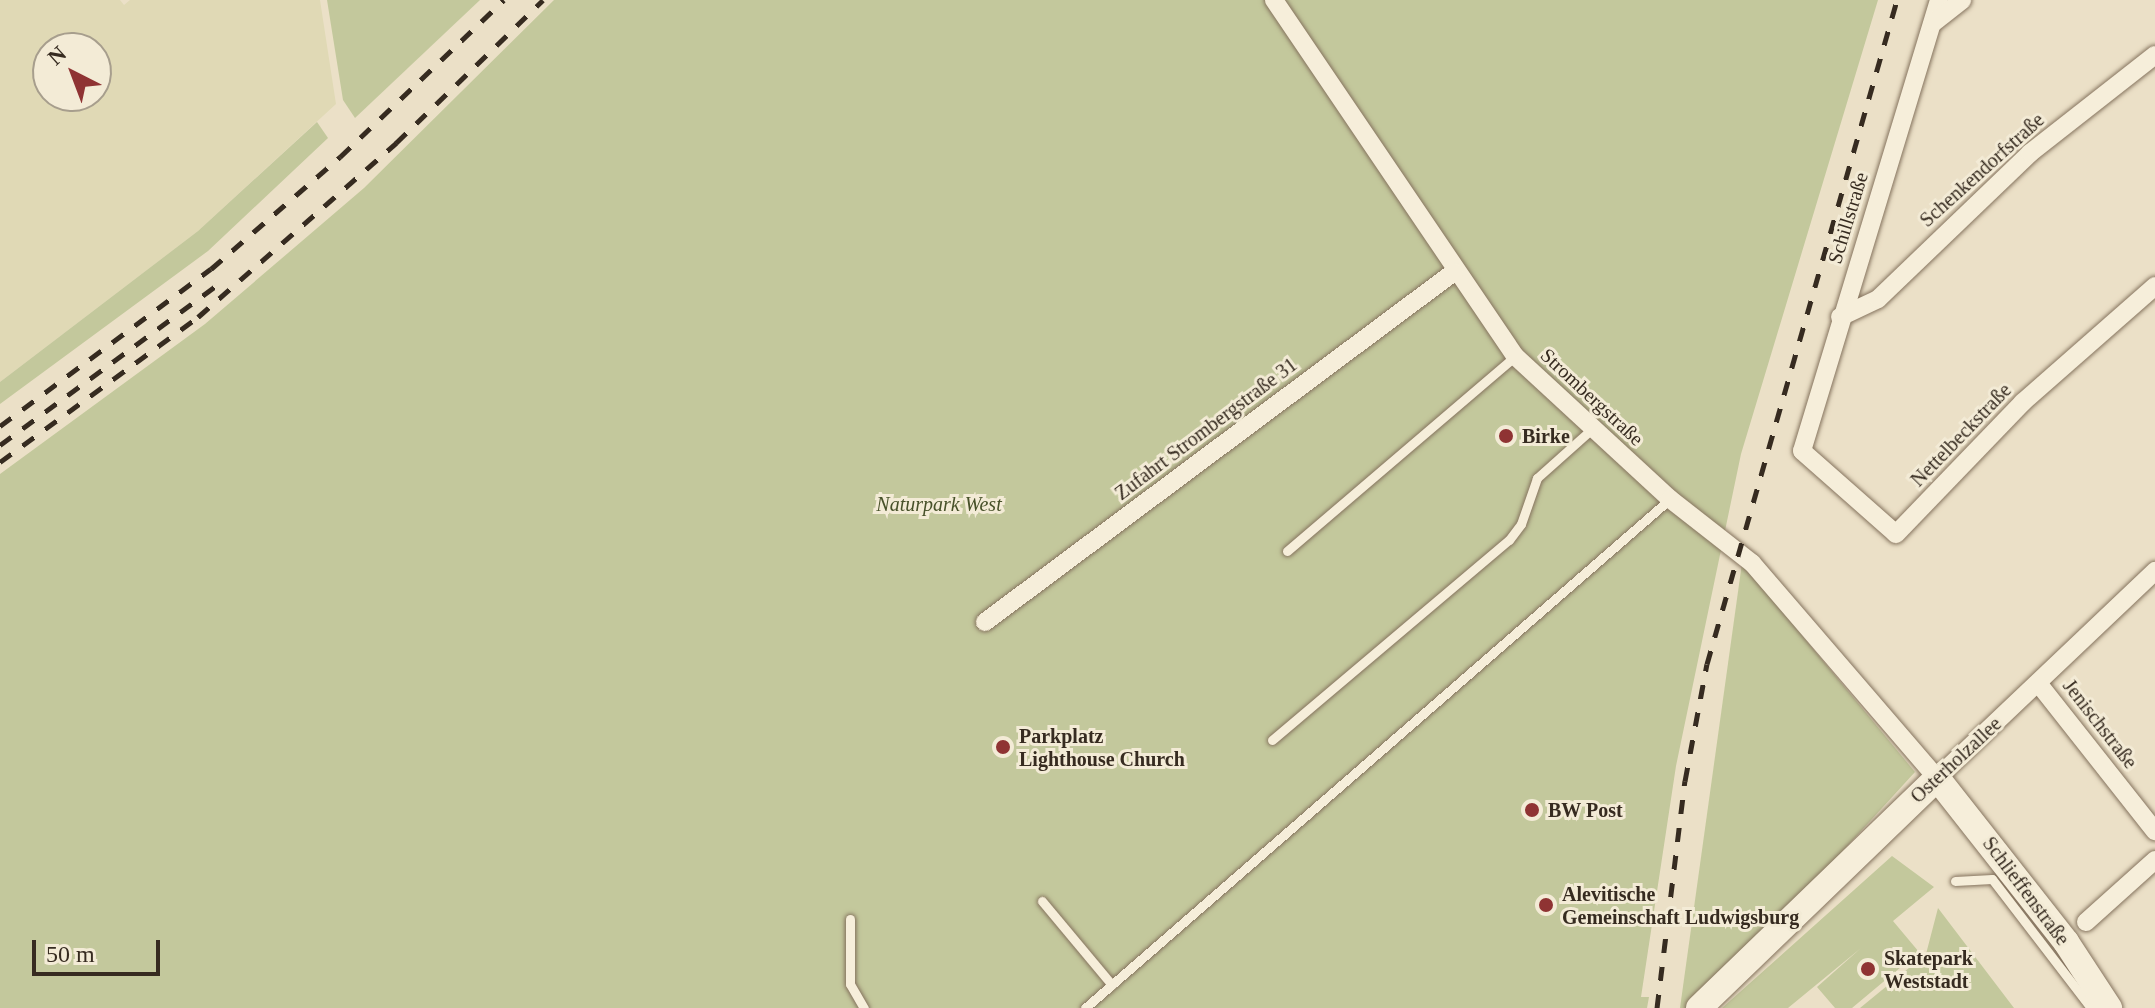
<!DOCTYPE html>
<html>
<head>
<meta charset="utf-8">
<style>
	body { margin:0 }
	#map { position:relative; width:2155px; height:1008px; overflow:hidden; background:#ebe0c7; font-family:"Times New Roman",serif }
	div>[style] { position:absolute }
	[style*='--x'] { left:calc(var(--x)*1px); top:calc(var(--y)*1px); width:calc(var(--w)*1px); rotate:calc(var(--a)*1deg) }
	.farmland>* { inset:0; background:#e0d9b5 }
	.green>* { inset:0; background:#c3c89c }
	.roads { filter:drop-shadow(0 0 2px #85735e) drop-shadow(0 0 2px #85735e) }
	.lane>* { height:9px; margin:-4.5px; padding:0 4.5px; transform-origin:4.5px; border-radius:4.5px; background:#f6eeda }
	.street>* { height:18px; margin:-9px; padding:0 9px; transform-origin:9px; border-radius:9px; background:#f6eeda }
	.secondary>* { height:26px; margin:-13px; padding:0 13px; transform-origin:13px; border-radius:13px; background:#f6eeda }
	.rail>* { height:5px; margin-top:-2.5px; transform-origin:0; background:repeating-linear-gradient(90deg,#362b20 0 14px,transparent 0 28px) }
	.dots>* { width:22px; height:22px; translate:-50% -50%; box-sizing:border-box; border:4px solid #f3ebd6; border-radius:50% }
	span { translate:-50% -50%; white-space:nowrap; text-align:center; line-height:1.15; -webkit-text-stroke:6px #f3ebd6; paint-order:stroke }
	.street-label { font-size:20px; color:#362b20 }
	.poi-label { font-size:20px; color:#362b20; font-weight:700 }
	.left { translate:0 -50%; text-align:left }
	.park-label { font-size:20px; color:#475129; font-style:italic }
	.north { position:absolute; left:32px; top:32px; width:80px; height:80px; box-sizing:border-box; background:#f3ebd6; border:2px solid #a79e8d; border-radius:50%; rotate:318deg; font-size:22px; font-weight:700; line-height:32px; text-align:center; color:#362b20 }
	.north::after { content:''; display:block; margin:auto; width:28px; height:36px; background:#8f3333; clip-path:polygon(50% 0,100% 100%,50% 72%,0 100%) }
	.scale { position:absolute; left:32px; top:940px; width:128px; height:36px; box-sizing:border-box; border:4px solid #362b20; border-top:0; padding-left:10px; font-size:24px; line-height:28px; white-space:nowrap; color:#362b20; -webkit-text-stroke:6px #f3ebd6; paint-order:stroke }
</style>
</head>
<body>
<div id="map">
	<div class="farmland">
		<i style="clip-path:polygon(evenodd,0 0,120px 0,124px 5px,130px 0,320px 0,336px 104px,198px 231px,0 382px,0 0,48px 48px,96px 48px,96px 96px,48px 96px,48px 48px)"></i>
	</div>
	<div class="green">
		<i style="clip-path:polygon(327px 0,480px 0,355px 118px,343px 100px)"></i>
		<i style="clip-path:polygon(554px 0,1878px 0,1741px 454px,1676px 766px,1641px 997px,1649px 997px,1647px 1008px,0 1008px,0 474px,205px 324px,364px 188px)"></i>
		<i style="clip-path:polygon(317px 122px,328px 138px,208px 251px,0 404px,0 382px,198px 231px)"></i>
		<i style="clip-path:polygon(1742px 563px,1915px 772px,1699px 1008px,1680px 1008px)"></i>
		<i style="clip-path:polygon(1892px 856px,1934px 887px,1893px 921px,1919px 952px,1852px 1008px,1835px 1008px,1817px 987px,1861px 948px,1788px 1008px,1722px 1008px)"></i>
		<i style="clip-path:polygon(1938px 908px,2014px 1008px,1860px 1008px,1926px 954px)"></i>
	</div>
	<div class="roads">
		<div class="lane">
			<i style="--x:1287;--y:551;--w:300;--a:-40.5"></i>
			<i style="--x:1272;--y:740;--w:310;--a:-40.2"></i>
			<i style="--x:1509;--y:540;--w:20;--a:-53"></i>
			<i style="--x:1521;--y:524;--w:49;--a:-70.8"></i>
			<i style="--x:1537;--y:478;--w:76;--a:-41.8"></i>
			<i style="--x:1955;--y:881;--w:37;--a:-3"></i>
			<i style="--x:1992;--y:879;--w:163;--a:52.5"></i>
			<i style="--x:1042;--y:901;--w:109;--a:50.2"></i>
			<i style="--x:850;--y:919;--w:65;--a:90"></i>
			<i style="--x:850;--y:984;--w:28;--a:60"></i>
			<i style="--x:1085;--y:1008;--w:775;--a:-41.03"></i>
		</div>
		<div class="street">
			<i style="--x:1274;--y:0;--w:430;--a:55.9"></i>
			<i style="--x:1515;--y:356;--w:211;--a:42.7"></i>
			<i style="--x:1670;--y:499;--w:104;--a:38"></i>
			<i style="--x:1752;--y:563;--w:284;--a:49.3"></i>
			<i style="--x:1937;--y:778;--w:301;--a:-43.5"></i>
			<i style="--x:1939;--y:0;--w:471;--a:106.9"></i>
			<i style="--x:1802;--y:451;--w:125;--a:41.4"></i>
			<i style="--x:1896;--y:534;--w:183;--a:-46.1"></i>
			<i style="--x:2023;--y:402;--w:176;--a:-41.3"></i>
			<i style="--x:1933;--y:23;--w:37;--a:-38"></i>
			<i style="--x:1840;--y:317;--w:42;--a:-25.3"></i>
			<i style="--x:1878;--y:299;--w:211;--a:-43.8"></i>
			<i style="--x:2030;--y:153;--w:159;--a:-38.1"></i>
			<i style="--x:985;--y:622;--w:585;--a:-36.73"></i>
			<i style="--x:2038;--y:683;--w:189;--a:51.7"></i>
			<i style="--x:2086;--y:922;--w:93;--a:-41.9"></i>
		</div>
		<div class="secondary">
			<i style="--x:1699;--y:1008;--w:331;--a:-44"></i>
			<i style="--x:1937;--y:778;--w:209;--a:51.8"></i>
			<i style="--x:2066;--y:942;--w:79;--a:56.9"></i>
		</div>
	</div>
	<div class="rail">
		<i style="--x:0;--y:426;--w:263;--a:-36.7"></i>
		<i style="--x:211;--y:269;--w:171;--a:-41"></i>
		<i style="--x:340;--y:157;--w:227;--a:-43.8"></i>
		<i style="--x:0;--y:445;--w:268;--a:-36.4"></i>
		<i style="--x:0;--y:462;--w:245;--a:-36.2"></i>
		<i style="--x:198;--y:317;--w:264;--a:-41.3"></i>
		<i style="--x:396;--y:143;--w:205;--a:-44.2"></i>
		<i style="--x:1657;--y:1008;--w:229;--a:-83"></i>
		<i style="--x:1685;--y:781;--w:119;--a:-79.4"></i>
		<i style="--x:1707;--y:664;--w:691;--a:-74.03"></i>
	</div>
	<div class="dots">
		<i style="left:1506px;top:436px;background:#8f3333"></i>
		<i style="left:1003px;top:747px;background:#8f3333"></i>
		<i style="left:1532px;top:810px;background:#8f3333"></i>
		<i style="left:1546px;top:905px;background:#8f3333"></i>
		<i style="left:1868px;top:969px;background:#8f3333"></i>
	</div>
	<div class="street-label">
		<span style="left:1982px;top:170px;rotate:-42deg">Schenkendorfstraße</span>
		<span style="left:1848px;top:218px;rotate:-73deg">Schillstraße</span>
		<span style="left:1592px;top:397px;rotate:43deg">Strombergstraße</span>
		<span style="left:1206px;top:429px;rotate:-37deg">Zufahrt Strombergstraße 31</span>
		<span style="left:1961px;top:435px;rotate:-46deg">Nettelbeckstraße</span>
		<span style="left:2100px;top:724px;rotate:52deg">Jenischstraße</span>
		<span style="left:1956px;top:760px;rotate:-43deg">Osterholzallee</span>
		<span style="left:2026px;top:891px;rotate:53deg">Schlieffenstraße</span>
	</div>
	<div class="poi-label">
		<span class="left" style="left:1522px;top:436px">Birke</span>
		<span class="left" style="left:1019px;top:748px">Parkplatz<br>Lighthouse Church</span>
		<span class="left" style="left:1548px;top:810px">BW Post</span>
		<span class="left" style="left:1562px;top:906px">Alevitische<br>Gemeinschaft Ludwigsburg</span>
		<span class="left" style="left:1884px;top:970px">Skatepark<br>Weststadt</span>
	</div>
	<div class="park-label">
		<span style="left:939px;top:504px">Naturpark West</span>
	</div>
	<div class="north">N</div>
	<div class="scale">50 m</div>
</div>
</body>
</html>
